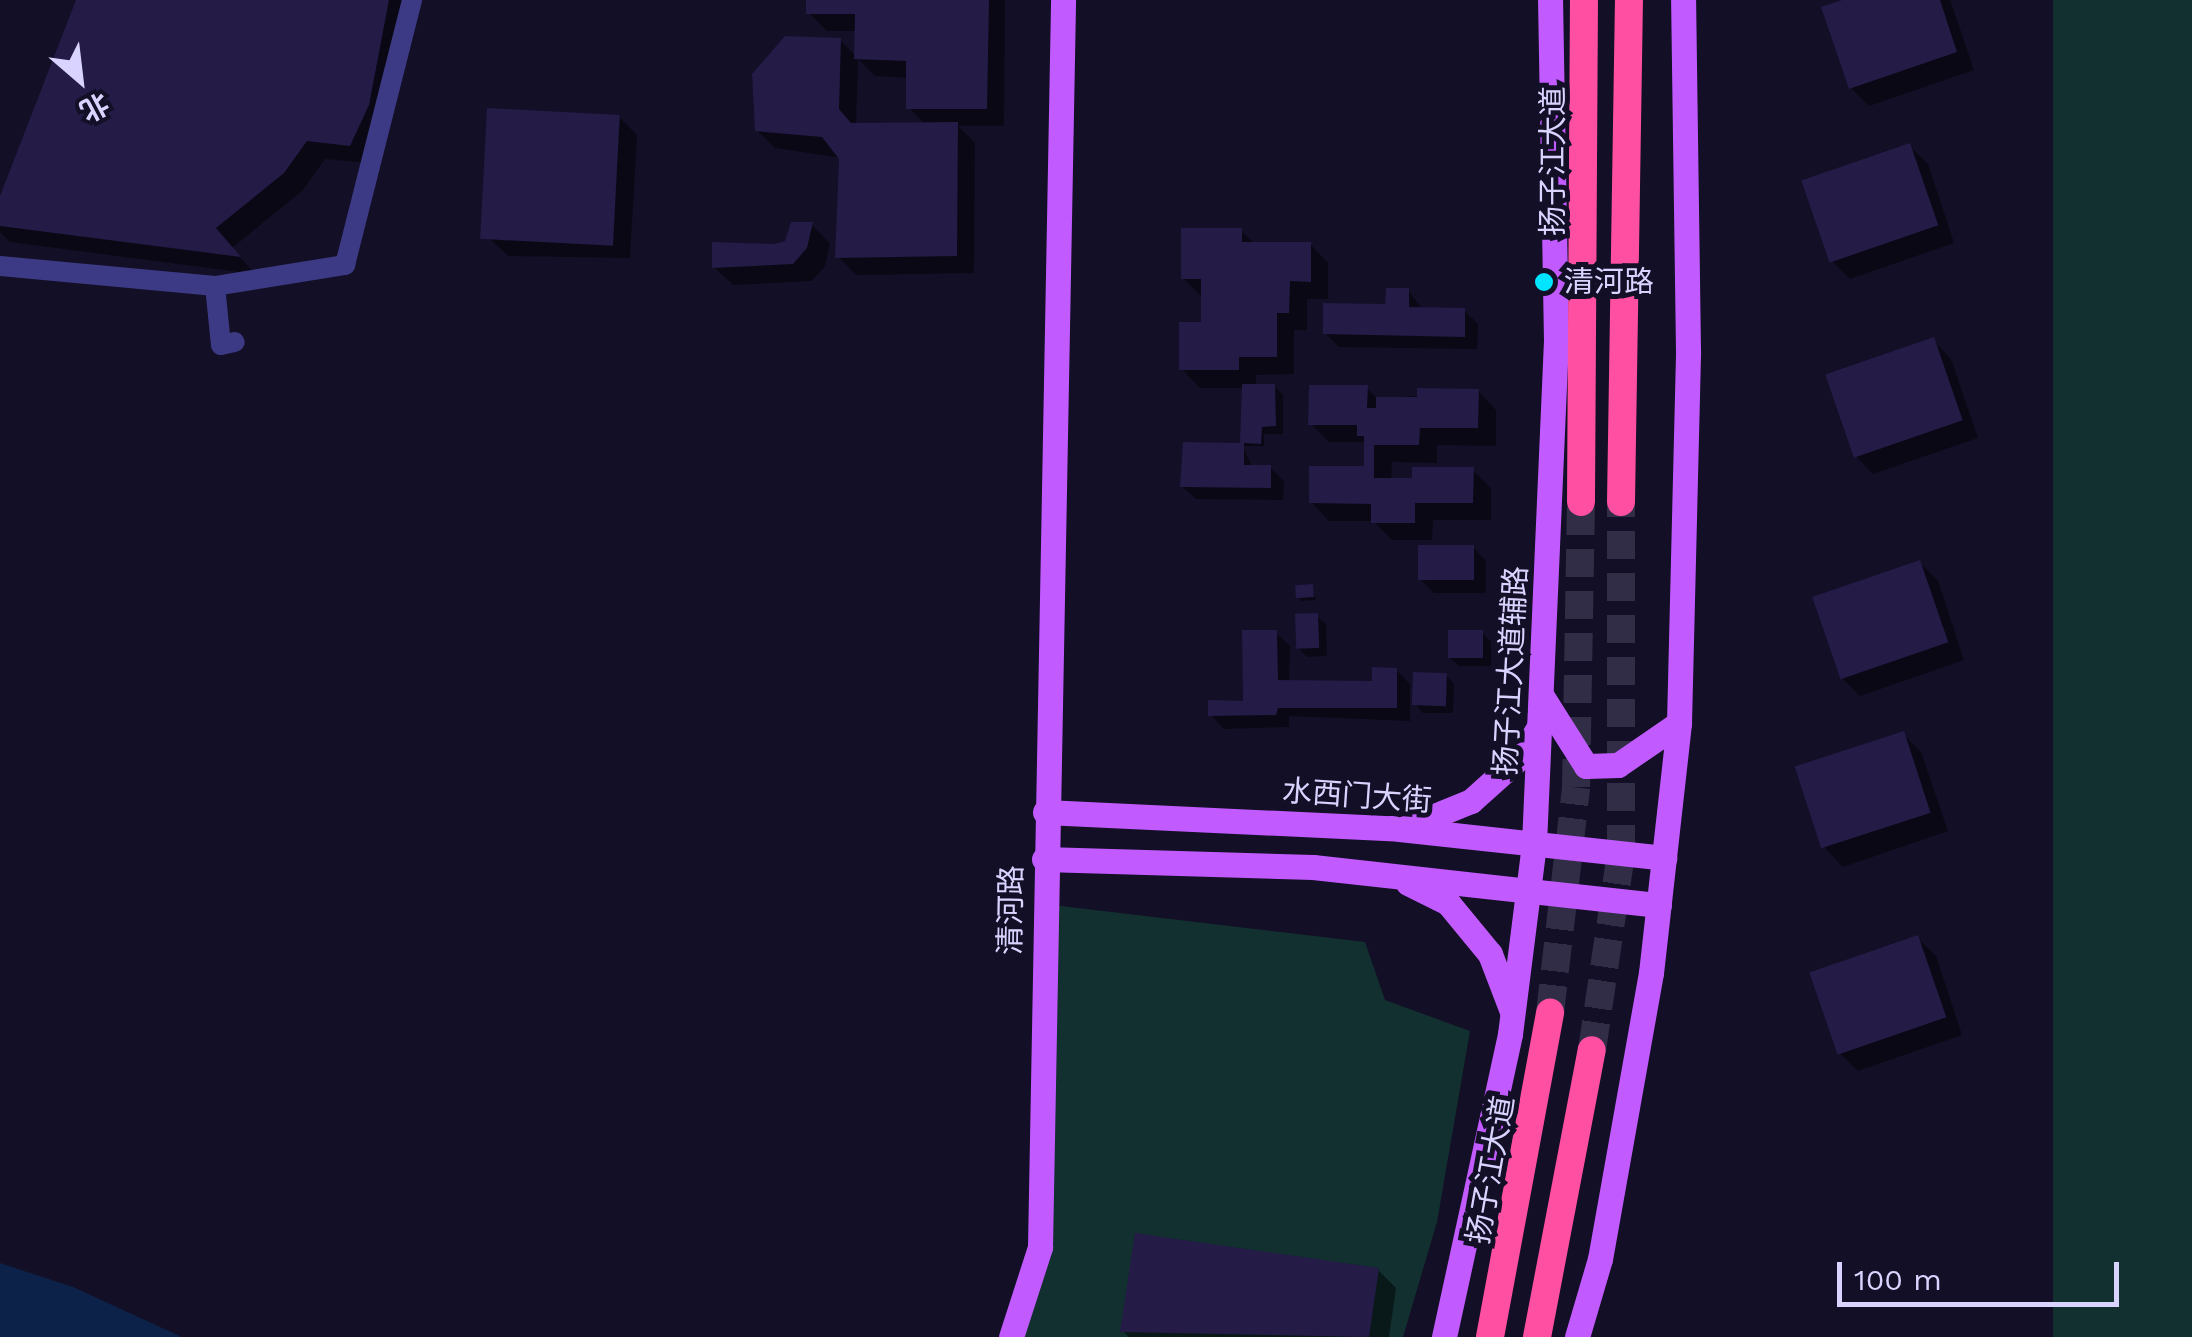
<!DOCTYPE html>
<html>
<head>
<meta charset="utf-8">
<style>
	body { margin:0 }
	#map { position:relative; width:2192px; height:1337px; overflow:hidden; background:#130f26; font-family:"Work Sans","Noto Sans SC",sans-serif }
	div>[style] { position:absolute }
	[style*='--x'] { left:calc(var(--x)*1px); top:calc(var(--y)*1px); width:calc(var(--w)*1px); rotate:calc(var(--a)*1deg) }
	.green>* { inset:0; background:#12302f; transform-origin:0 0 }
	.water>* { inset:0; background:#0c2248 }
	.shadow>* { inset:0; background:#0007 }
	.building>* { inset:0; background:#241b47; transform-origin:0 0 }
	.highway-tunnel>* { height:28px; margin-top:-14px; transform-origin:0; background:repeating-linear-gradient(90deg,#312d47 0 28px,transparent 0 42px) }
	.minor>* { height:20px; margin:-10px; padding:0 10px; transform-origin:10px; border-radius:10px; background:#3d3a85 }
	.major>* { height:25px; margin:-12.5px; padding:0 12.5px; transform-origin:12.5px; border-radius:12.5px; background:#c25bff }
	.highway>* { height:28px; margin:-14px; padding:0 14px; transform-origin:14px; border-radius:14px; background:#ff4fa3 }
	.dots>* { width:28px; height:28px; translate:-50% -50%; box-sizing:border-box; border:5px solid #130f26; border-radius:50% }
	span { translate:-50% -50%; white-space:nowrap; text-align:center; line-height:1.15; -webkit-text-stroke:10px #130f26; paint-order:stroke }
	.street-label { font-size:30px; color:#d9d4ff }
	.poi-label { font-size:30px; color:#d9d4ff }
	.left { translate:0 -50%; text-align:left }
	.north { position:absolute; left:30px; top:30px; width:100px; height:100px; -webkit-text-stroke:8px #130f26; paint-order:stroke; rotate:152deg; font-size:28px; font-weight:700; line-height:40px; text-align:center; color:#d9d4ff }
	.north::after { content:''; display:block; margin:auto; width:35px; height:45px; background:#d9d4ff; clip-path:polygon(50% 0,100% 100%,50% 72%,0 100%) }
	.scale { position:absolute; left:1837px; top:1262px; width:282px; height:45px; box-sizing:border-box; border:5px solid #d9d4ff; border-top:0; padding-left:12px; font-size:30px; line-height:35px; white-space:nowrap; color:#d9d4ff; -webkit-text-stroke:8px #130f26; paint-order:stroke }
</style>
</head>
<body>
<div id="map">
	<div class="green">
		<i style="left:2053px;top:0;width:139px;height:1337px"></i>
		<i style="clip-path:polygon(1044px 904px,1365px 942px,1385px 1000px,1470px 1031px,1437px 1222px,1403px 1337px,1018px 1337px,1040px 1247px)"></i>
	</div>
	<div class="water">
		<i style="clip-path:polygon(0 1263px,73px 1287px,182px 1337px,0 1337px)"></i>
	</div>
	<div class="shadow">
		<i style="clip-path:polygon(79px 0,410px 0,368px 163px,325px 159px,302px 191px,232px 248px,255px 274px,10px 242px,0 232px,0 203px)"></i>
		<i style="clip-path:polygon(evenodd,808px 0,1005px 0,1004px 126px,958px 126px,975px 143px,974px 273px,856px 275px,838px 257px,842px 158px,775px 148px,757px 130px,840px 40px,857px 57px,857px 31px,827px 31px,809px 13px,808px 0,858px 59px,875px 76px,909px 78px,909px 108px,926px 125px,856px 125px,858px 59px)"></i>
		<i style="clip-path:polygon(1849px 0,1950px 0,1974px 70px,1869px 106px,1851px 88px)"></i>
		<i style="clip-path:polygon(619px 117px,637px 135px,630px 258px,508px 256px,489px 238px)"></i>
		<i style="clip-path:polygon(1909px 146px,1928px 164px,1954px 243px,1850px 279px,1831px 260px)"></i>
		<i style="clip-path:polygon(812px 225px,830px 243px,825px 266px,812px 281px,733px 285px,714px 267px,787px 243px)"></i>
		<i style="clip-path:polygon(1241px 231px,1255px 244px,1310px 244px,1328px 263px,1328px 299px,1307px 299px,1307px 330px,1294px 330px,1294px 374px,1256px 375px,1256px 386px,1274px 386px,1283px 395px,1283px 434px,1264px 434px,1264px 446px,1243px 446px,1252px 467px,1270px 467px,1284px 481px,1283px 500px,1196px 499px,1182px 486px,1242px 446px,1244px 388px,1200px 388px,1182px 369px,1203px 324px,1201px 296px,1183px 278px)"></i>
		<i style="clip-path:polygon(1408px 290px,1422px 309px,1464px 310px,1478px 324px,1477px 349px,1339px 347px,1325px 333px,1388px 307px)"></i>
		<i style="clip-path:polygon(1933px 340px,1951px 359px,1978px 438px,1873px 474px,1855px 455px)"></i>
		<i style="clip-path:polygon(1366px 388px,1378px 399px,1478px 391px,1496px 410px,1496px 446px,1437px 445px,1437px 463px,1392px 462px,1391px 481px,1473px 470px,1491px 488px,1491px 520px,1433px 520px,1432px 540px,1392px 540px,1373px 521px,1329px 521px,1311px 502px,1366px 469px,1367px 442px,1329px 442px,1311px 424px)"></i>
		<i style="clip-path:polygon(1473px 547px,1486px 561px,1486px 593px,1434px 593px,1420px 579px)"></i>
		<i style="clip-path:polygon(1920px 563px,1938px 581px,1964px 660px,1860px 696px,1842px 678px)"></i>
		<i style="clip-path:polygon(1312px 587px,1316px 600px,1302px 601px,1298px 597px)"></i>
		<i style="clip-path:polygon(1317px 616px,1326px 624px,1327px 656px,1307px 657px,1298px 648px)"></i>
		<i style="clip-path:polygon(1276px 633px,1290px 646px,1289px 682px,1374px 683px,1396px 670px,1410px 684px,1410px 721px,1289px 716px,1289px 727px,1224px 729px,1211px 715px,1246px 704px)"></i>
		<i style="clip-path:polygon(1482px 633px,1491px 642px,1491px 666px,1459px 666px,1450px 658px)"></i>
		<i style="clip-path:polygon(1446px 675px,1454px 684px,1453px 713px,1423px 713px,1415px 704px)"></i>
		<i style="clip-path:polygon(1903px 734px,1921px 752px,1948px 831px,1843px 867px,1825px 848px)"></i>
		<i style="clip-path:polygon(1917px 938px,1936px 956px,1962px 1035px,1858px 1071px,1839px 1053px)"></i>
		<i style="clip-path:polygon(1378px 1270px,1396px 1288px,1389px 1337px,1129px 1337px,1123px 1331px)"></i>
	</div>
	<div class="building">
		<i style="clip-path:polygon(76px 0,389px 0,369px 105px,350px 146px,307px 141px,284px 173px,216px 228px,241px 257px,0 226px,0 196px)"></i>
		<i style="clip-path:polygon(806px 0,989px 0,987px 109px,906px 109px,906px 61px,854px 59px,855px 14px,806px 14px)"></i>
		<i style="clip-path:polygon(1842px 0,1940px 0,1957px 52px,1849px 89px,1821px 7px)"></i>
		<i style="clip-path:polygon(785px 36px,841px 38px,839px 109px,851px 123px,958px 122px,957px 256px,835px 258px,839px 159px,822px 137px,755px 131px,752px 74px)"></i>
		<i style="left:487px;top:108px;width:133px;height:131px;rotate:3deg"></i>
		<i style="left:1910px;top:143px;width:87px;height:115px;rotate:71deg"></i>
		<i style="clip-path:polygon(791px 222px,813px 222px,807px 248px,793px 264px,712px 268px,712px 242px,775px 244px,785px 241px)"></i>
		<i style="clip-path:polygon(1181px 228px,1242px 228px,1242px 242px,1311px 242px,1311px 282px,1290px 281px,1289px 313px,1277px 313px,1277px 357px,1239px 357px,1239px 370px,1179px 370px,1179px 322px,1201px 322px,1201px 279px,1181px 279px)"></i>
		<i style="clip-path:polygon(1386px 288px,1409px 288px,1409px 307px,1465px 308px,1465px 337px,1323px 334px,1323px 303px,1385px 304px)"></i>
		<i style="left:1934px;top:337px;width:88px;height:115px;rotate:71deg"></i>
		<i style="clip-path:polygon(1242px 384px,1275px 384px,1276px 426px,1262px 427px,1261px 444px,1244px 443px,1244px 465px,1271px 465px,1271px 488px,1180px 487px,1183px 442px,1240px 443px)"></i>
		<i style="clip-path:polygon(1309px 385px,1368px 385px,1367px 408px,1376px 408px,1376px 397px,1417px 397px,1417px 388px,1479px 389px,1478px 428px,1420px 428px,1419px 445px,1374px 445px,1374px 478px,1412px 478px,1412px 467px,1474px 467px,1473px 503px,1415px 503px,1415px 523px,1371px 523px,1371px 504px,1309px 503px,1309px 466px,1364px 466px,1364px 436px,1357px 436px,1357px 425px,1308px 425px)"></i>
		<i style="left:1418px;top:545px;width:56px;height:35px"></i>
		<i style="left:1920px;top:560px;width:87px;height:114px;rotate:71deg"></i>
		<i style="left:1313px;top:584px;width:13px;height:18px;rotate:86deg"></i>
		<i style="left:1318px;top:613px;width:35px;height:23px;rotate:88deg"></i>
		<i style="clip-path:polygon(1242px 630px,1277px 630px,1278px 680px,1372px 681px,1372px 667px,1397px 668px,1397px 708px,1278px 708px,1276px 715px,1208px 716px,1208px 700px,1243px 701px)"></i>
		<i style="left:1483px;top:630px;width:28px;height:35px;rotate:90deg"></i>
		<i style="left:1413px;top:672px;width:34px;height:33px;rotate:2deg"></i>
		<i style="left:1904px;top:731px;width:86px;height:115px;rotate:72deg"></i>
		<i style="left:1918px;top:935px;width:87px;height:115px;rotate:71deg"></i>
		<i style="clip-path:polygon(1135px 1233px,1379px 1268px,1369px 1337px,1120px 1332px)"></i>
	</div>
	<div class="highway-tunnel">
		<i style="--x:1550;--y:1013;--w:227;--a:-83.4"></i>
		<i style="--x:1576;--y:787;--w:285;--a:-89"></i>
		<i style="--x:1592;--y:1050;--w:199;--a:-81.6"></i>
		<i style="--x:1621;--y:853;--w:351;--a:-90"></i>
	</div>
	<div class="minor">
		<i style="--x:0;--y:266;--w:216;--a:5.3"></i>
		<i style="--x:215;--y:286;--w:132;--a:-9.2"></i>
		<i style="--x:345;--y:265;--w:273;--a:-75.8"></i>
		<i style="--x:215;--y:286;--w:59;--a:84.2"></i>
		<i style="--x:221;--y:345;--w:14;--a:-12"></i>
	</div>
	<div class="major">
		<i style="--x:1543;--y:698;--w:80;--a:57.7"></i>
		<i style="--x:1586;--y:766;--w:32;--a:-2"></i>
		<i style="--x:1618;--y:765;--w:74;--a:-34.5"></i>
		<i style="--x:1045;--y:812;--w:345;--a:2.7"></i>
		<i style="--x:1390;--y:828;--w:276;--a:6.2"></i>
		<i style="--x:1407;--y:827;--w:69;--a:-22.1"></i>
		<i style="--x:1471;--y:801;--w:64;--a:-41.9"></i>
		<i style="--x:1519;--y:758;--w:40;--a:-57.1"></i>
		<i style="--x:1044;--y:859;--w:269;--a:1.7"></i>
		<i style="--x:1313;--y:867;--w:348;--a:6.3"></i>
		<i style="--x:1408;--y:883;--w:45;--a:26.6"></i>
		<i style="--x:1448;--y:903;--w:66;--a:50.5"></i>
		<i style="--x:1490;--y:954;--w:59;--a:69.1"></i>
		<i style="--x:1011;--y:1337;--w:95;--a:-72.1"></i>
		<i style="--x:1040;--y:1247;--w:1247;--a:-88.94"></i>
		<i style="--x:1444;--y:1337;--w:310;--a:-77.7"></i>
		<i style="--x:1510;--y:1034;--w:192;--a:-82.8"></i>
		<i style="--x:1534;--y:844;--w:503;--a:-87.5"></i>
		<i style="--x:1556;--y:341;--w:341;--a:-91"></i>
		<i style="--x:1577;--y:1337;--w:81;--a:-73.6"></i>
		<i style="--x:1600;--y:1259;--w:291;--a:-79.9"></i>
		<i style="--x:1651;--y:973;--w:252;--a:-83.6"></i>
		<i style="--x:1679;--y:723;--w:372;--a:-88.6"></i>
		<i style="--x:1688;--y:351;--w:351;--a:-90.8"></i>
	</div>
	<div class="highway">
		<i style="--x:1581;--y:502;--w:502;--a:-89.66"></i>
		<i style="--x:1621;--y:502;--w:502;--a:-89.09"></i>
		<i style="--x:1490;--y:1337;--w:330;--a:-79.5"></i>
		<i style="--x:1537;--y:1337;--w:292;--a:-79.2"></i>
	</div>
	<div class="dots">
		<i style="left:1544px;top:282px;background:#00e5ff"></i>
	</div>
	<div class="street-label">
		<span style="left:1553px;top:161px;rotate:-90deg">扬子江大道</span>
		<span style="left:1511px;top:671px;rotate:-87deg">扬子江大道辅路</span>
		<span style="left:1357px;top:796px;rotate:4deg">水西门大街</span>
		<span style="left:1011px;top:910px;rotate:-89deg">清河路</span>
		<span style="left:1491px;top:1170px;rotate:-80deg">扬子江大道</span>
	</div>
	<div class="poi-label">
		<span class="left" style="left:1564px;top:282px">清河路</span>
	</div>
	<div class="north">北</div>
	<div class="scale">100 m</div>
</div>
</body>
</html>
